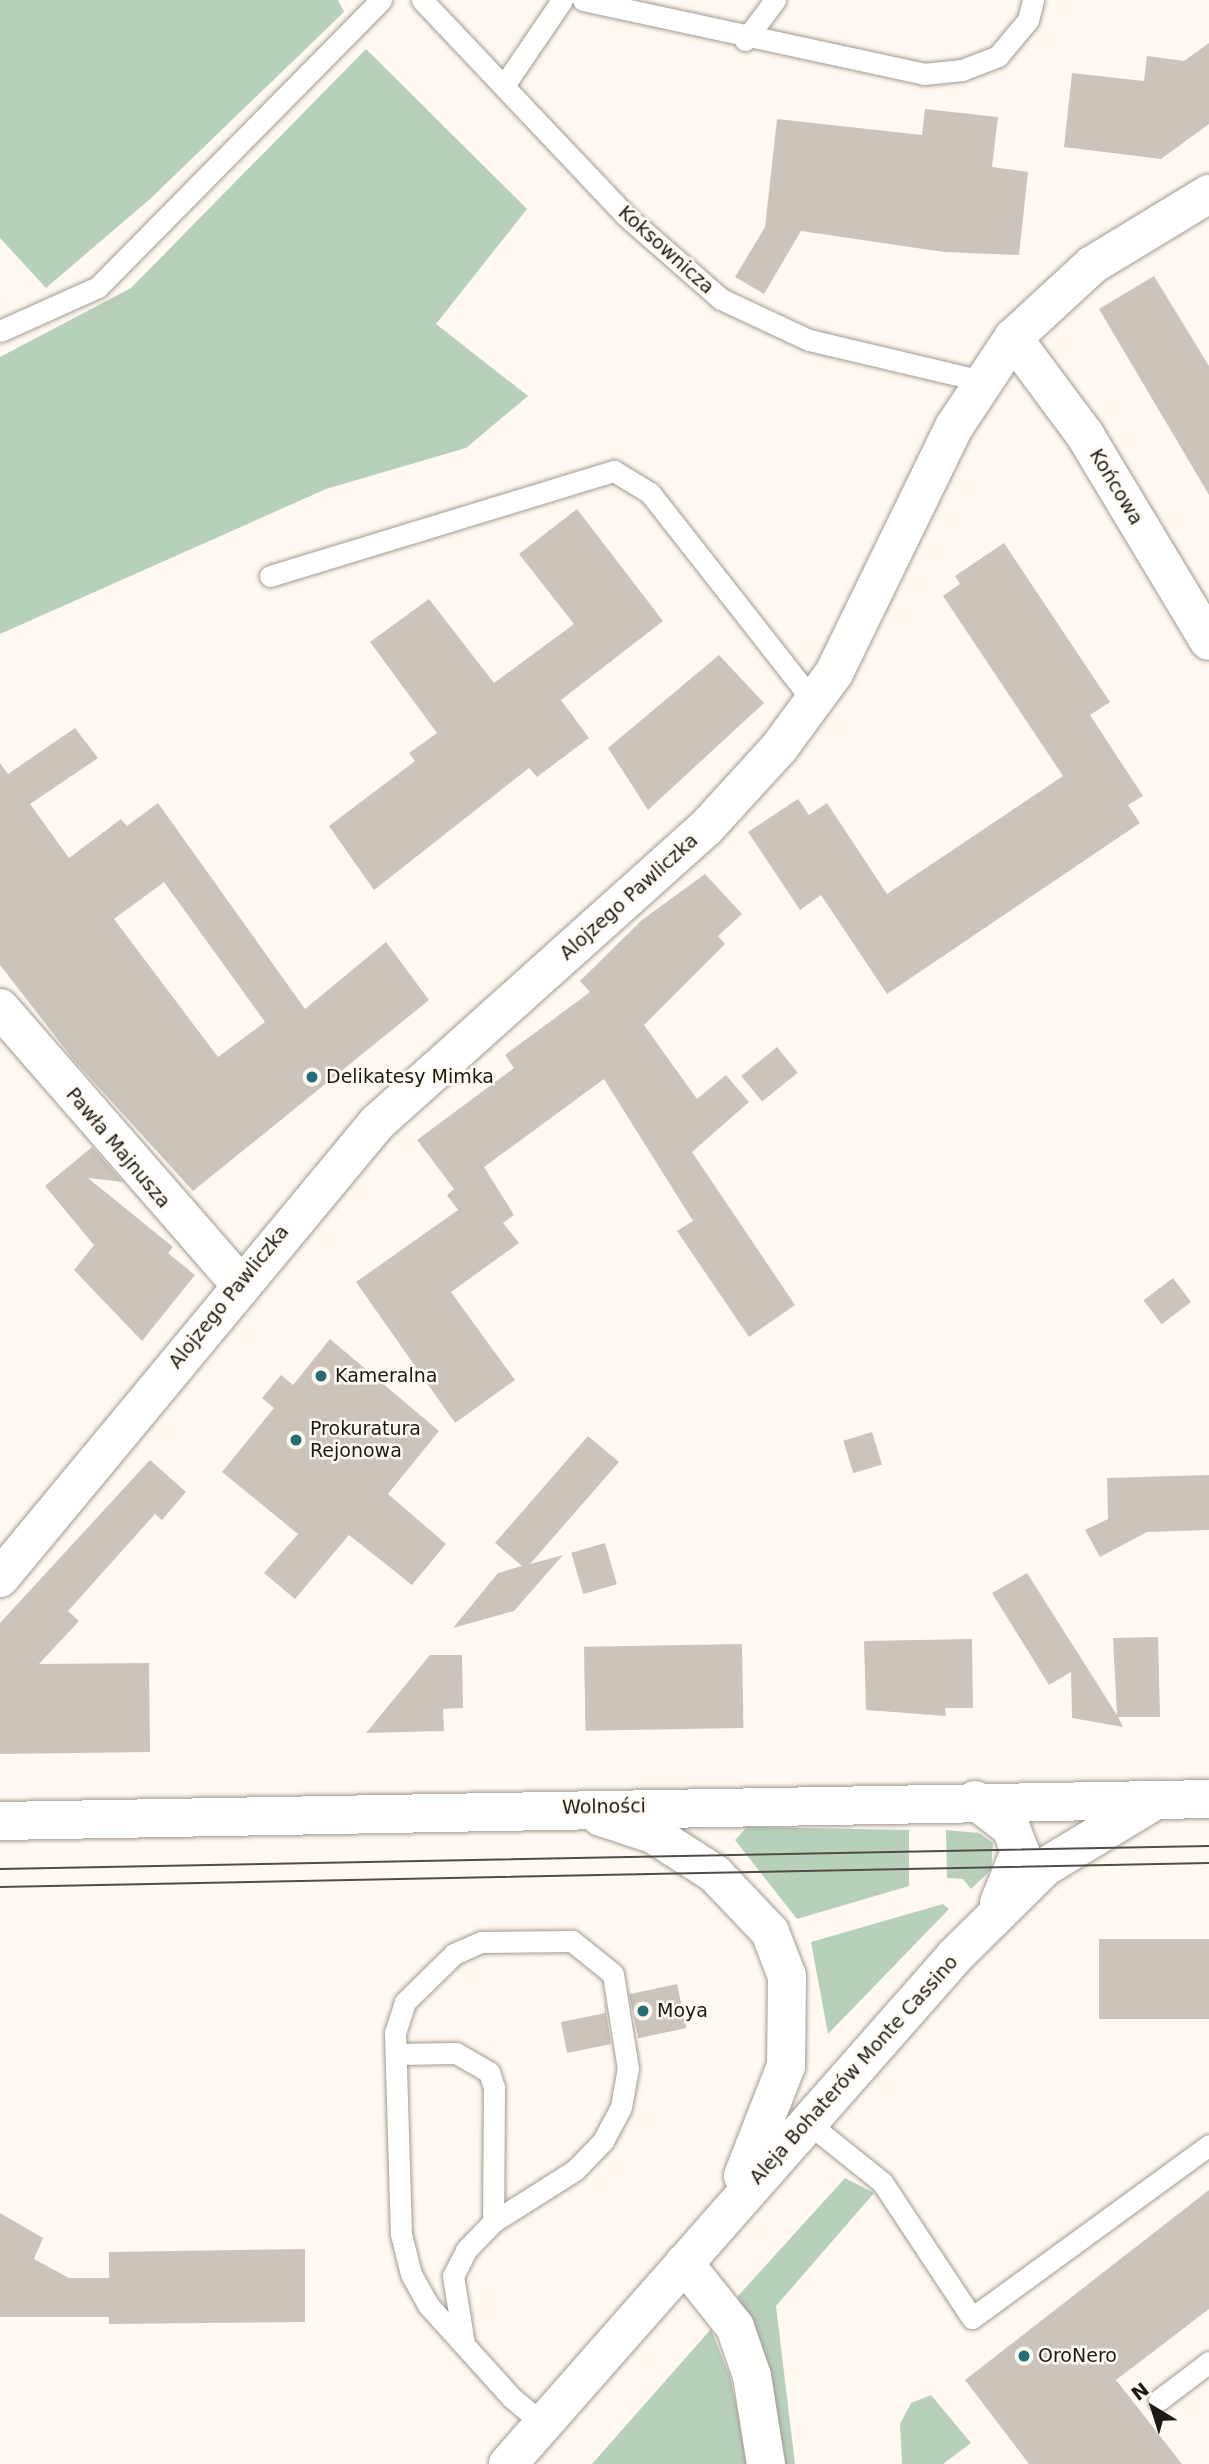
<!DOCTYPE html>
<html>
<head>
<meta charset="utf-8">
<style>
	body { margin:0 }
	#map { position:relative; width:1209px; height:2464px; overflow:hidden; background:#fff9f1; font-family:"DejaVu Sans",sans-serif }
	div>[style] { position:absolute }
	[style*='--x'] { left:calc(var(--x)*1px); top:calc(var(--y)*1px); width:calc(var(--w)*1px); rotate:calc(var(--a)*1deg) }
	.green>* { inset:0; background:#b7d0ba }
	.building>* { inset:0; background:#cbc4ba; transform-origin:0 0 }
	.roads { filter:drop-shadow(0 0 2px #a29b92) drop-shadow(0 0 2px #a29b92) }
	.lane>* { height:21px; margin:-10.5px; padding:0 10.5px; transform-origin:10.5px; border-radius:10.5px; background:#fff }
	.street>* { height:38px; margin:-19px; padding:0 19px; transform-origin:19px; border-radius:19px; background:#fff }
	.secondary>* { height:38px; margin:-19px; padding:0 19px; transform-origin:19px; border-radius:19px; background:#fff }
	.tram>* { height:2px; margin:-1px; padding:0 1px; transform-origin:1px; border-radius:1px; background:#504d48 }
	.dots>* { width:19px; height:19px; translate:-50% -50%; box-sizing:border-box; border:4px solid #fff9f1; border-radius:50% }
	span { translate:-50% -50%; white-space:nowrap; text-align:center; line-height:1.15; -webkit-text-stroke:5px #fff9f1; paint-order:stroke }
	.street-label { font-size:19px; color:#1c1a16 }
	.poi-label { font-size:19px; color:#1c1a16 }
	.left { translate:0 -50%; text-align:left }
	.north { position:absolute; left:1118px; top:2373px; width:70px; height:70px; -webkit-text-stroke:5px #fff9f1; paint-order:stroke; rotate:322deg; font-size:19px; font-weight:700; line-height:28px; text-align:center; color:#1c1a16 }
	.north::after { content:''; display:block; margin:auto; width:24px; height:32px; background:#1c1a16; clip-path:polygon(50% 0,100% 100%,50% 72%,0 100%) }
</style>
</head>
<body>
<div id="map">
	<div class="green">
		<i style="clip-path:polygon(0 0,338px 0,344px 12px,150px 199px,46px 288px,0 238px)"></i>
		<i style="clip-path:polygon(366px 49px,527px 209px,436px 324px,528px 396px,466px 448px,326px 489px,0 634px,0 357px,131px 288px)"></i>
		<i style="clip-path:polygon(747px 1827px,909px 1830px,909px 1886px,797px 1919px,735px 1840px)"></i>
		<i style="clip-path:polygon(946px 1830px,979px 1833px,993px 1843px,991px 1870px,971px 1889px,963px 1879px,947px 1878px)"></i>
		<i style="clip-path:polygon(943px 1904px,949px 1909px,828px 2034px,811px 1942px)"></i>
		<i style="clip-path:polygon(845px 2178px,874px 2193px,776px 2306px,795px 2464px,776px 2464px,738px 2296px)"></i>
		<i style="clip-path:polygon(711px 2329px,730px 2377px,750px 2464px,592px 2464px)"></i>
		<i style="clip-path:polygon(931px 2395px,971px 2443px,943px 2464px,902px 2464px,900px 2424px,911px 2403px)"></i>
	</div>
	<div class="building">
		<i style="clip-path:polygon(1209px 43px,1209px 124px,1161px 159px,1064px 147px,1072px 73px,1144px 81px,1147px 56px,1184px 61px)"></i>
		<i style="clip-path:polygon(925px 109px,998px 117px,992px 167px,1028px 172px,1019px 255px,944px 252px,801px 231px,764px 294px,735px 277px,765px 227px,777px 119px,922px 135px)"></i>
		<i style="clip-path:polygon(1154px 276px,1209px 366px,1209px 495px,1099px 309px)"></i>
		<i style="clip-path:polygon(577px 509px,663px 621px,561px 700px,589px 738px,537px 777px,529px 768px,374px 890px,329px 826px,415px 761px,409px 753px,437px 733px,370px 642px,429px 599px,494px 683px,574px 624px,519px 554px)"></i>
		<i style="clip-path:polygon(1004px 543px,1110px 702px,1090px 715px,1143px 796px,1128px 805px,1140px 823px,887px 994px,821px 895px,800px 910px,748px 832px,798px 799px,809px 815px,827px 803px,887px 894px,1063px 776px,943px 596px,960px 584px,955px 576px)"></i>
		<i style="clip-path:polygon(719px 655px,764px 703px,648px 810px,608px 748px)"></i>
		<i style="clip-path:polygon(evenodd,75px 728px,98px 758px,30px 804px,69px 858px,121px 819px,127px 826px,158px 803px,305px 1009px,386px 942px,429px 1000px,193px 1191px,73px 1059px,0 965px,0 763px,8px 774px,75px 728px,164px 882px,265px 1022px,218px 1057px,114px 919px,164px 882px)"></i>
		<i style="clip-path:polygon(705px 874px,742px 914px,718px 936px,725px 944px,644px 1025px,697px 1099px,726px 1075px,749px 1102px,692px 1152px,795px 1305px,749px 1337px,677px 1231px,693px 1221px,604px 1079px,484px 1167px,514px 1215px,503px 1223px,519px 1243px,451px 1292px,515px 1380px,455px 1423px,356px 1282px,458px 1210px,447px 1195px,454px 1189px,417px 1140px,514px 1068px,505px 1055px,590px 992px,580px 981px,642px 920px)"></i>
		<i style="left:777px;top:1047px;width:33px;height:46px;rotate:51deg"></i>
		<i style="clip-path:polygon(92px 1147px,123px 1182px,88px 1178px,173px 1247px,168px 1253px,195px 1275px,142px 1341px,74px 1270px,94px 1245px,45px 1186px)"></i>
		<i style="left:1173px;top:1278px;width:30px;height:37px;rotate:53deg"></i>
		<i style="clip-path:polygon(330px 1339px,439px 1431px,388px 1494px,446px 1544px,412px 1585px,349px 1535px,295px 1599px,264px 1573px,298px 1534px,222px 1472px,274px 1408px,262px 1398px,281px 1375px,293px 1385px)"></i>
		<i style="left:872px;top:1432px;width:34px;height:30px;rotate:73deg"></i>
		<i style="clip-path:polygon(588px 1436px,619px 1462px,530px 1564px,563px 1555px,514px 1611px,453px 1628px,498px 1573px,522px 1566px,495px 1543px)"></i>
		<i style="clip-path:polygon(150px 1460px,186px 1492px,162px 1520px,155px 1514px,68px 1611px,79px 1621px,39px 1664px,149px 1663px,150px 1752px,0 1754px,0 1623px)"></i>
		<i style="clip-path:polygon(1209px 1475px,1209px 1530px,1147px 1532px,1100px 1557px,1085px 1530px,1108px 1519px,1107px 1478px)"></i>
		<i style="left:605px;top:1543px;width:43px;height:35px;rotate:74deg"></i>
		<i style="clip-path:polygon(1027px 1573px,1117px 1715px,1113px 1638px,1158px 1637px,1160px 1717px,1118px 1717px,1123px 1727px,1072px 1718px,1071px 1672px,1049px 1685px,992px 1593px)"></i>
		<i style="clip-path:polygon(972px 1639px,973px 1708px,945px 1708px,946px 1716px,866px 1710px,864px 1641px)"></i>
		<i style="left:742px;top:1644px;width:84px;height:158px;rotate:89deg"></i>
		<i style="clip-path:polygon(430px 1655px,462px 1655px,463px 1708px,443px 1709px,444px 1731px,366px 1733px)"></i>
		<i style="left:1209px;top:1939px;width:80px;height:110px;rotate:90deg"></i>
		<i style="left:677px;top:1984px;width:45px;height:49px;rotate:78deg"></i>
		<i style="clip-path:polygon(604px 1999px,611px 2044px,567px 2053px,561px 2022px,605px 2013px)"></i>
		<i style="clip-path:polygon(1209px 2190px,1209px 2309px,1116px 2380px,1182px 2464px,1029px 2464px,965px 2380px)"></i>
		<i style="clip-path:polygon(0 2213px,43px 2238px,34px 2259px,69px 2278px,109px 2278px,109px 2252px,305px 2249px,305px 2322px,109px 2324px,109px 2317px,0 2317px)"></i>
	</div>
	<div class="roads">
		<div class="lane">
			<i style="--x:422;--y:0;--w:296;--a:46.6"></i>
			<i style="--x:625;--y:215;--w:128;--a:41.2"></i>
			<i style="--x:721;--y:299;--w:97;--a:25"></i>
			<i style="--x:809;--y:340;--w:179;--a:13.3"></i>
			<i style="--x:583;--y:0;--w:349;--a:12.2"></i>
			<i style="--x:924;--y:74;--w:38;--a:-6"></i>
			<i style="--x:962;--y:70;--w:39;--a:-21"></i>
			<i style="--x:998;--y:56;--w:47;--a:-50.2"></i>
			<i style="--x:1028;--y:20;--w:21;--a:-76"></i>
			<i style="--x:745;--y:40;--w:50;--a:-53.1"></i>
			<i style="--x:505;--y:84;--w:102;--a:-55.8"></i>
			<i style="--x:0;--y:331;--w:107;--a:-24.2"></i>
			<i style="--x:98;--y:287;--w:403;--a:-45.4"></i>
			<i style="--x:270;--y:576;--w:360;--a:-17"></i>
			<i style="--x:614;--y:471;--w:42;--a:31.4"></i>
			<i style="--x:650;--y:493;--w:264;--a:51.9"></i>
			<i style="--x:396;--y:2054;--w:60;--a:-1"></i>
			<i style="--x:456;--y:2053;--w:38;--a:30"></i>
			<i style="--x:489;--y:2072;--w:16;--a:72"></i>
			<i style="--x:494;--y:2087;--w:135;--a:90.4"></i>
			<i style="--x:807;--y:2122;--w:96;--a:38.7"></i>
			<i style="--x:882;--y:2182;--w:163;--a:56.5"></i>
			<i style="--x:972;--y:2318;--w:293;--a:-36.1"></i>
			<i style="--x:464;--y:2344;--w:69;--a:-99.2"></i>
			<i style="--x:453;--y:2276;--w:29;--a:-63"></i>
			<i style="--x:466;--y:2250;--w:39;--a:-46"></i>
			<i style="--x:493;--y:2222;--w:97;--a:-32.4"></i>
			<i style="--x:575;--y:2170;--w:40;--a:-46"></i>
			<i style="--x:603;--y:2141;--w:38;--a:-62"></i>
			<i style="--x:621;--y:2107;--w:39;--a:-80"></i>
			<i style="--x:628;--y:2069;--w:96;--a:-99"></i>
			<i style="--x:613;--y:1974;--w:53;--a:-141.2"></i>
			<i style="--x:572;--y:1941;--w:91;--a:179.4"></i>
			<i style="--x:481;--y:1942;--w:30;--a:156"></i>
			<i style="--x:454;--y:1954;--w:69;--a:135.6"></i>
			<i style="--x:405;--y:2002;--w:33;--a:108"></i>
			<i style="--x:395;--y:2033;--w:201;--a:88.3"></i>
			<i style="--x:401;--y:2234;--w:41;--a:76"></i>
			<i style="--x:411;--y:2274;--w:35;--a:61"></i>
			<i style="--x:428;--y:2305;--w:124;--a:47.9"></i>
			<i style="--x:511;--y:2397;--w:40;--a:40"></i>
			<i style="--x:1159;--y:2400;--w:63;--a:-37.2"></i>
		</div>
		<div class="street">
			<i style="--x:1013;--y:338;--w:121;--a:53.4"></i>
			<i style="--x:1085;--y:435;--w:240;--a:59"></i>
			<i style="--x:0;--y:1008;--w:366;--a:49"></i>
			<i style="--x:684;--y:2263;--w:82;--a:51.4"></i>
			<i style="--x:735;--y:2327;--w:52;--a:70.9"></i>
			<i style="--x:752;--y:2376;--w:89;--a:81"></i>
		</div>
		<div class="secondary">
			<i style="--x:0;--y:1578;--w:591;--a:-50.36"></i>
			<i style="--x:377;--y:1123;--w:440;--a:-41.9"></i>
			<i style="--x:705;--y:829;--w:110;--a:-47.6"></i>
			<i style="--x:779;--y:748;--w:93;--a:-53.7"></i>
			<i style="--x:834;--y:673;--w:274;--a:-64"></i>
			<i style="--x:954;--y:427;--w:107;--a:-56.5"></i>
			<i style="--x:1013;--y:338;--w:108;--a:-42.7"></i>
			<i style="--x:1092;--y:265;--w:137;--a:-31.3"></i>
			<i style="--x:975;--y:1800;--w:46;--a:37.9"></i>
			<i style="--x:1011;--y:1828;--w:25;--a:69"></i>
			<i style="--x:1020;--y:1851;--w:56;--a:112"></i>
			<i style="--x:601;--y:1817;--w:55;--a:18.1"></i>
			<i style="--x:653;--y:1834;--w:74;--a:32.8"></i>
			<i style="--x:715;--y:1874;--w:80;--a:46.5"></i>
			<i style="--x:770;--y:1932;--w:47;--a:68.9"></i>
			<i style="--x:787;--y:1976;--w:90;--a:90.6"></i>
			<i style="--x:786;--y:2066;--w:118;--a:111.4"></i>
			<i style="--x:0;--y:1821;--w:1209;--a:-1.04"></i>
			<i style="--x:508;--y:2464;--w:677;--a:-48.65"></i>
			<i style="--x:955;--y:1956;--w:127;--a:-44.7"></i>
			<i style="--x:1045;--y:1867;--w:130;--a:-31.1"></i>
		</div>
	</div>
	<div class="tram">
		<i style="--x:0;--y:1869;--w:1209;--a:-1.09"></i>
		<i style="--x:0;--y:1887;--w:1209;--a:-1.14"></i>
	</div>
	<div class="dots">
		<i style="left:312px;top:1077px;background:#246d78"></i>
		<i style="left:321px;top:1376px;background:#246d78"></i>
		<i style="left:296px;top:1440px;background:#246d78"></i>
		<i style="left:643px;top:2011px;background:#246d78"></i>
		<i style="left:1024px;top:2356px;background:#246d78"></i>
	</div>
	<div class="street-label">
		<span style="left:666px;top:250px;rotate:42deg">Koksownicza</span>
		<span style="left:1116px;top:487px;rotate:59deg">Końcowa</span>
		<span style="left:629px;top:897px;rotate:-42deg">Alojzego Pawliczka</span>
		<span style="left:118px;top:1148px;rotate:50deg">Pawła Majnusza</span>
		<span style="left:229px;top:1297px;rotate:-51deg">Alojzego Pawliczka</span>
		<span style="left:604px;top:1807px;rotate:-1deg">Wolności</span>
		<span style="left:854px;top:2070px;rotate:-48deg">Aleja Bohaterów Monte Cassino</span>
	</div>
	<div class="poi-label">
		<span class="left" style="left:326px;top:1077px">Delikatesy Mimka</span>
		<span class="left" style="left:335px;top:1376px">Kameralna</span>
		<span class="left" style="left:310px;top:1440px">Prokuratura<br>Rejonowa</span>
		<span class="left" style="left:657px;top:2011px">Moya</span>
		<span class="left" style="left:1038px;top:2356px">OroNero</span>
	</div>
	<div class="north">N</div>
</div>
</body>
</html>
